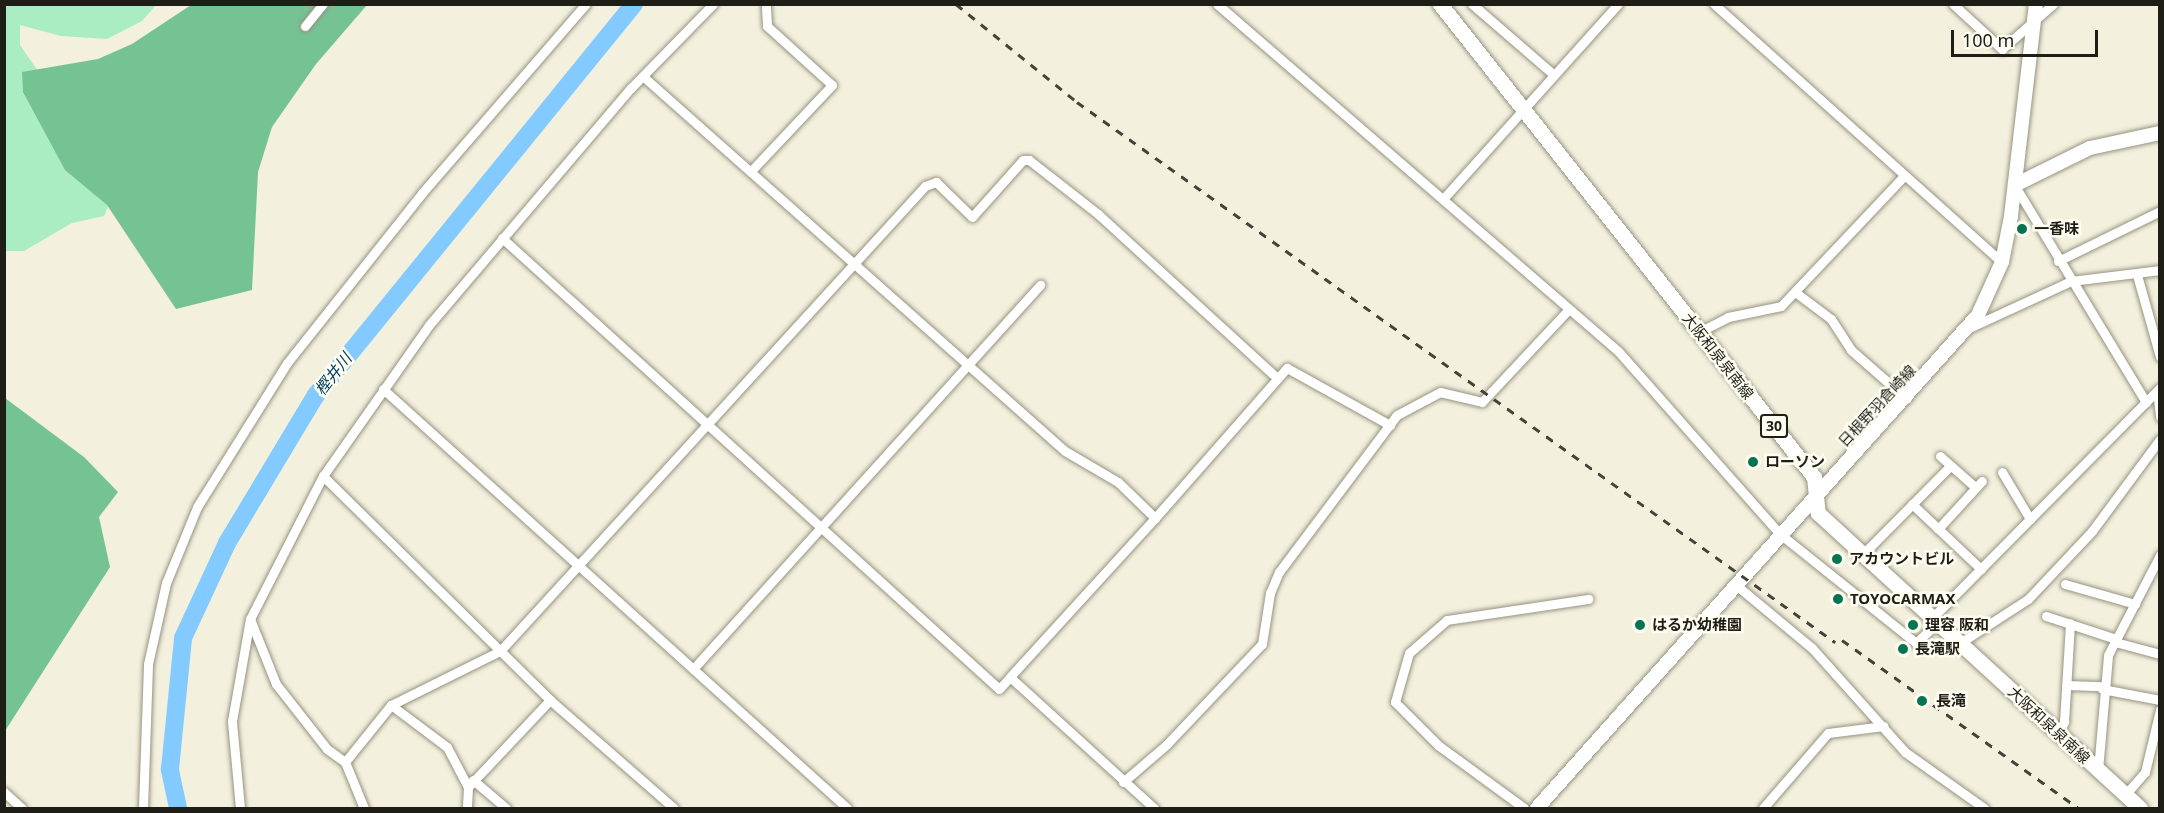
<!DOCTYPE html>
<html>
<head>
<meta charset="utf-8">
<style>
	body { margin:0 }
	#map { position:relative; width:2164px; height:813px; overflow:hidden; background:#f3f0dd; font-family:"Noto Sans","Noto Sans JP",sans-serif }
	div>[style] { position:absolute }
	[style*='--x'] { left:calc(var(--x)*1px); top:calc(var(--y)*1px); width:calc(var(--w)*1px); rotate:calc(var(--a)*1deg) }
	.green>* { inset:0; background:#aaedc2 }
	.forest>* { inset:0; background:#75c393 }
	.river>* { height:18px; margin:-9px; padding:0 9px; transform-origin:9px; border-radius:9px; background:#82caff }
	.roads { filter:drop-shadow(0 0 2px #969382) drop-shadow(0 0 2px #969382) }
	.street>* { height:9px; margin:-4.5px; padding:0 4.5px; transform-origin:4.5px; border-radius:4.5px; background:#fff }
	.secondary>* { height:14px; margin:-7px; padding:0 7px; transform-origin:7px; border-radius:7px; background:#fff }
	.primary>* { height:15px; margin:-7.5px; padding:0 7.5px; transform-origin:7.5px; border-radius:7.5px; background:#fff }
	.rail>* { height:3px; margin-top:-1.5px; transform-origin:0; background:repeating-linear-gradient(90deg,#44433a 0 8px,transparent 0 16px) }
	.dots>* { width:16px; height:16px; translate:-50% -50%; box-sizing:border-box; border:3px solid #fffdf1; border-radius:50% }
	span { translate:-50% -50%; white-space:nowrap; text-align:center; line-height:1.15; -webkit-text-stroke:5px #fffdf1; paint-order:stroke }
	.shield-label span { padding:2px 4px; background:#fffdf1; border:2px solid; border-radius:4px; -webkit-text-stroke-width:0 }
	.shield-label { font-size:14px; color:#1e1d16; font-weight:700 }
	.poi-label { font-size:15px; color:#1e1d16; font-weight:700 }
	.left { translate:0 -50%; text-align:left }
	.street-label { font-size:15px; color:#1e1d16 }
	.water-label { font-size:16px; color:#033f61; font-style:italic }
	.frame { position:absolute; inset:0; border:6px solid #1e1d16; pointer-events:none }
	.scale { position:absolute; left:1951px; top:30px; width:147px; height:27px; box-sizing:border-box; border:3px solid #1e1d16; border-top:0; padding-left:8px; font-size:18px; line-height:21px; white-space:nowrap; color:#1e1d16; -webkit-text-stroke:4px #fffdf1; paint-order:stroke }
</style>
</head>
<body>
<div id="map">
	<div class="green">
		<i style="clip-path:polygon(4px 5px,156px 5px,142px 21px,107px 39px,61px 36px,20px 25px,20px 45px,117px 186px,104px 216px,72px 223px,24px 251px,5px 251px)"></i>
	</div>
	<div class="forest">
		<i style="clip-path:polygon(191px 5px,367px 5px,316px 64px,272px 127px,258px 172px,252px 290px,176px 309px,107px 205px,65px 170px,23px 92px,22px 72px,98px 59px,132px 44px)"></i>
		<i style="clip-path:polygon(5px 398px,84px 457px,118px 492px,99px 517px,110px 567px,5px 731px)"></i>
	</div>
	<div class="river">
		<i style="--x:178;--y:808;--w:40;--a:-102"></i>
		<i style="--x:170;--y:769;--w:132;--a:-84.3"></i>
		<i style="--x:183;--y:638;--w:105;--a:-65.1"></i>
		<i style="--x:227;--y:543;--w:173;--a:-59"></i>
		<i style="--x:316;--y:395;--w:504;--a:-50.88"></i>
	</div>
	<div class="roads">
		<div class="street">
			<i style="--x:1217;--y:4;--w:530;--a:40.87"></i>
			<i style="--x:1618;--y:351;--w:244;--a:48.5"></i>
			<i style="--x:1780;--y:534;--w:174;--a:38.7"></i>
			<i style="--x:1916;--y:643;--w:30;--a:-44"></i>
			<i style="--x:1472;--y:4;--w:108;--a:40.9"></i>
			<i style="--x:1714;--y:4;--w:387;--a:41.9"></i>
			<i style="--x:1953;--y:4;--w:67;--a:42.6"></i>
			<i style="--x:2002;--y:49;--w:68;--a:-41.4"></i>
			<i style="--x:305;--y:26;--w:28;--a:-51"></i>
			<i style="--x:646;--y:79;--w:560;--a:41.6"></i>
			<i style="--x:1065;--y:451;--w:61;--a:30.3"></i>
			<i style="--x:1118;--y:482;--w:52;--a:44.2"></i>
			<i style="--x:1155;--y:518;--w:215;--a:132.4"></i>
			<i style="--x:1010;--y:677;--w:195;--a:42.3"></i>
			<i style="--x:751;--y:171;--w:118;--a:-46.7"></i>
			<i style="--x:832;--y:85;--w:88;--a:-137.8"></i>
			<i style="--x:767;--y:26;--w:22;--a:-93"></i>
			<i style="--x:2015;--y:186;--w:253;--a:58.8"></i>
			<i style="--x:1443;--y:199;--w:262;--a:-48.1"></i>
			<i style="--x:502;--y:238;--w:671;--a:42.22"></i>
			<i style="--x:999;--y:689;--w:16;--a:-47"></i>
			<i style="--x:2058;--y:261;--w:114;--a:-26.1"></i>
			<i style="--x:2137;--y:275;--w:85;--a:74.3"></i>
			<i style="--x:1795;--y:292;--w:45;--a:36.9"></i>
			<i style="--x:1831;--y:319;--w:37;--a:57"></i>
			<i style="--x:1851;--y:350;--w:74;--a:41.2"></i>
			<i style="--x:1969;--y:328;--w:112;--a:-24.7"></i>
			<i style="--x:2071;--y:281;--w:90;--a:-7"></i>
			<i style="--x:1699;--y:332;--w:33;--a:-27"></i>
			<i style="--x:1728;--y:317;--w:54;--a:-11.7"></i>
			<i style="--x:1781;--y:306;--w:176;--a:-46.6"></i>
			<i style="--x:383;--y:389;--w:625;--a:42.08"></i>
			<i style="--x:2157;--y:391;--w:26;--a:83"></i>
			<i style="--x:1940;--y:456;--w:47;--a:41.5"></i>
			<i style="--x:2002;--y:472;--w:55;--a:59.2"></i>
			<i style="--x:323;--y:476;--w:319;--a:44.6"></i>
			<i style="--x:550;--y:700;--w:164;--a:41.1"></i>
			<i style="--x:1912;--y:504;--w:95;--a:43.3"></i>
			<i style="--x:1155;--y:518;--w:200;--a:-48.7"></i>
			<i style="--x:1287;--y:368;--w:118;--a:29"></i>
			<i style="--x:1938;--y:529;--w:65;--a:-47.5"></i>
			<i style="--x:1863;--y:554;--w:124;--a:-45.3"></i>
			<i style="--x:2065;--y:584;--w:73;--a:15.9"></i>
			<i style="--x:1736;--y:585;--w:99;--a:39.7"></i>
			<i style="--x:1812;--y:648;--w:140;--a:48.2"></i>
			<i style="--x:1905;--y:752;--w:97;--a:35.3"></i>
			<i style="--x:2046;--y:616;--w:74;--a:18.2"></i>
			<i style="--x:1933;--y:617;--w:322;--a:-45.3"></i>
			<i style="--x:250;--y:619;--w:70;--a:68.2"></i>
			<i style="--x:276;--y:684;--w:83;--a:51.9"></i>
			<i style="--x:327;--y:749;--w:22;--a:36"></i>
			<i style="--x:345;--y:762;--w:50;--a:67.6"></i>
			<i style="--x:2115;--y:642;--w:47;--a:14.9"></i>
			<i style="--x:1960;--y:643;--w:81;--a:-32.9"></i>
			<i style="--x:2028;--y:599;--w:93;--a:-46.7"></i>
			<i style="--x:2092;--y:531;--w:114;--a:-53.5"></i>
			<i style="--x:693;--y:669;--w:518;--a:-47.9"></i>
			<i style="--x:2066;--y:685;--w:36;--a:2"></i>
			<i style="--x:2102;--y:689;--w:59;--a:10.7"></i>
			<i style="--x:391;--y:705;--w:70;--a:36.9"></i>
			<i style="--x:447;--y:747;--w:45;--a:62.3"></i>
			<i style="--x:468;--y:787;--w:21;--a:93"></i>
			<i style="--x:2058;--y:733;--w:13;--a:-61"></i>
			<i style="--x:2064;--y:722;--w:99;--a:-86.5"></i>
			<i style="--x:345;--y:762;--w:73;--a:-51.1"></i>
			<i style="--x:391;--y:705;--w:122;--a:-26.4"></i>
			<i style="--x:500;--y:651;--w:630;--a:-47.57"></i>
			<i style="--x:925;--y:186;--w:12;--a:-20"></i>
			<i style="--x:936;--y:182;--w:50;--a:44.2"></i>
			<i style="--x:972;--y:217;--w:76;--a:-48.2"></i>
			<i style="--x:1023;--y:160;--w:6;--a:0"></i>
			<i style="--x:1029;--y:160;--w:88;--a:38"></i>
			<i style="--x:1098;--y:214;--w:240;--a:42.5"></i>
			<i style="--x:2098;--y:770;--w:115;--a:-85"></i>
			<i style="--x:2108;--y:655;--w:113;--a:-62.5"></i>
			<i style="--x:473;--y:780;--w:43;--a:40.3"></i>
			<i style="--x:1123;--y:782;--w:57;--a:-40.7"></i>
			<i style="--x:1166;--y:745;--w:139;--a:-46.5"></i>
			<i style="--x:1262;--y:644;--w:52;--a:-81.1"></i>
			<i style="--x:1270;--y:593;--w:23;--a:-67"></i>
			<i style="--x:1279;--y:572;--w:196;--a:-53.1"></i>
			<i style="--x:1397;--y:415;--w:49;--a:-28.1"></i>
			<i style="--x:1440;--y:392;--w:43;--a:13.4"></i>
			<i style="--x:1482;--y:402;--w:127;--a:-46.9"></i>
			<i style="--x:468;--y:787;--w:120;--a:-46.7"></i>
			<i style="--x:4;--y:792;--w:24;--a:42"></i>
			<i style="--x:2125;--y:795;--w:30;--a:-49"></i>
			<i style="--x:2145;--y:772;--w:64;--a:-76.4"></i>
			<i style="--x:143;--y:808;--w:144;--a:-88"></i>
			<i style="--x:148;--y:664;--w:83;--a:-77.5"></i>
			<i style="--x:166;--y:583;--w:82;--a:-67.8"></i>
			<i style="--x:197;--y:507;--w:170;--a:-58"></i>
			<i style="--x:287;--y:363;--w:217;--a:-51.5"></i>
			<i style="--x:422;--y:193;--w:250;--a:-49.1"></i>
			<i style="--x:240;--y:808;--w:87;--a:-95.3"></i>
			<i style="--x:232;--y:721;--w:104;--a:-80"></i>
			<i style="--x:250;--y:619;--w:161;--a:-63"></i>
			<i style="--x:323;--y:476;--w:184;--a:-54.9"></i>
			<i style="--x:429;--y:325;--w:311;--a:-49.6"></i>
			<i style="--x:631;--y:88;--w:117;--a:-45.7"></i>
			<i style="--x:1524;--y:808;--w:107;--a:-143.8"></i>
			<i style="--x:1438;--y:745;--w:61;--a:-135"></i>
			<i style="--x:1395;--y:702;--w:51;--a:-74.1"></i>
			<i style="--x:1409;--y:653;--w:50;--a:-41"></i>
			<i style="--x:1447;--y:620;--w:143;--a:-8.5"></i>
			<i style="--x:1763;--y:808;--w:99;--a:-49.1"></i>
			<i style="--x:1828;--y:733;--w:56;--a:-7.1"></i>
		</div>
		<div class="secondary">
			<i style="--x:2015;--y:185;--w:84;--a:-26.3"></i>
			<i style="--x:2090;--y:148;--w:72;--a:-12.1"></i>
			<i style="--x:1537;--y:808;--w:661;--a:-48.19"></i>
			<i style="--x:1978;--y:315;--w:58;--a:-65.6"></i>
			<i style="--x:2002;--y:262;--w:47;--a:-78.9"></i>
			<i style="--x:2011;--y:216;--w:213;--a:-83.3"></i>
		</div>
		<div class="primary">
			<i style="--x:1440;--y:4;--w:603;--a:51.67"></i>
			<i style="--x:1814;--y:477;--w:36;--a:84"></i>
			<i style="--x:1818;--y:513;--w:437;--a:42.5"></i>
		</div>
	</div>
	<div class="rail">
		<i style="--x:956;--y:4;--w:156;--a:39"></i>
		<i style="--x:1077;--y:102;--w:931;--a:35.47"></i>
		<i style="--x:1842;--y:640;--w:290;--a:35.4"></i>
	</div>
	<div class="dots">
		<i style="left:2022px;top:229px;background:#047550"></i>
		<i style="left:1753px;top:462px;background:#047550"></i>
		<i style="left:1837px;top:559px;background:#047550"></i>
		<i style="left:1838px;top:599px;background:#047550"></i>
		<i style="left:1640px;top:625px;background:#047550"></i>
		<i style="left:1913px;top:625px;background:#047550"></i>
		<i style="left:1903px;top:649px;background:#047550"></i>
		<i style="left:1922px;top:701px;background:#047550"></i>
	</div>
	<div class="shield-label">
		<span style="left:1774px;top:426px">30</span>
	</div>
	<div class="poi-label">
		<span class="left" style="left:2034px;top:229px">一香味</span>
		<span class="left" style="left:1765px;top:462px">ローソン</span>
		<span class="left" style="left:1849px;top:559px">アカウントビル</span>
		<span class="left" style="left:1850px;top:599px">TOYOCARMAX</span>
		<span class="left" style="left:1652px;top:625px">はるか幼稚園</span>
		<span class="left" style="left:1925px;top:625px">理容 阪和</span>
		<span class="left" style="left:1915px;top:649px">長滝駅</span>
		<span class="left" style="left:1936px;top:701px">長滝</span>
	</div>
	<div class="street-label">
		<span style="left:1718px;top:356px;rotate:52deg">大阪和泉泉南線</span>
		<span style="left:1877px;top:406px;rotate:-47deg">日根野羽倉崎線</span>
		<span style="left:2049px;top:725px;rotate:43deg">大阪和泉泉南線</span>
	</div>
	<div class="water-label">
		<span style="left:333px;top:374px;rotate:-52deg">樫井川</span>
	</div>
	<div class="frame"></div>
	<div class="scale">100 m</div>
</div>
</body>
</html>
